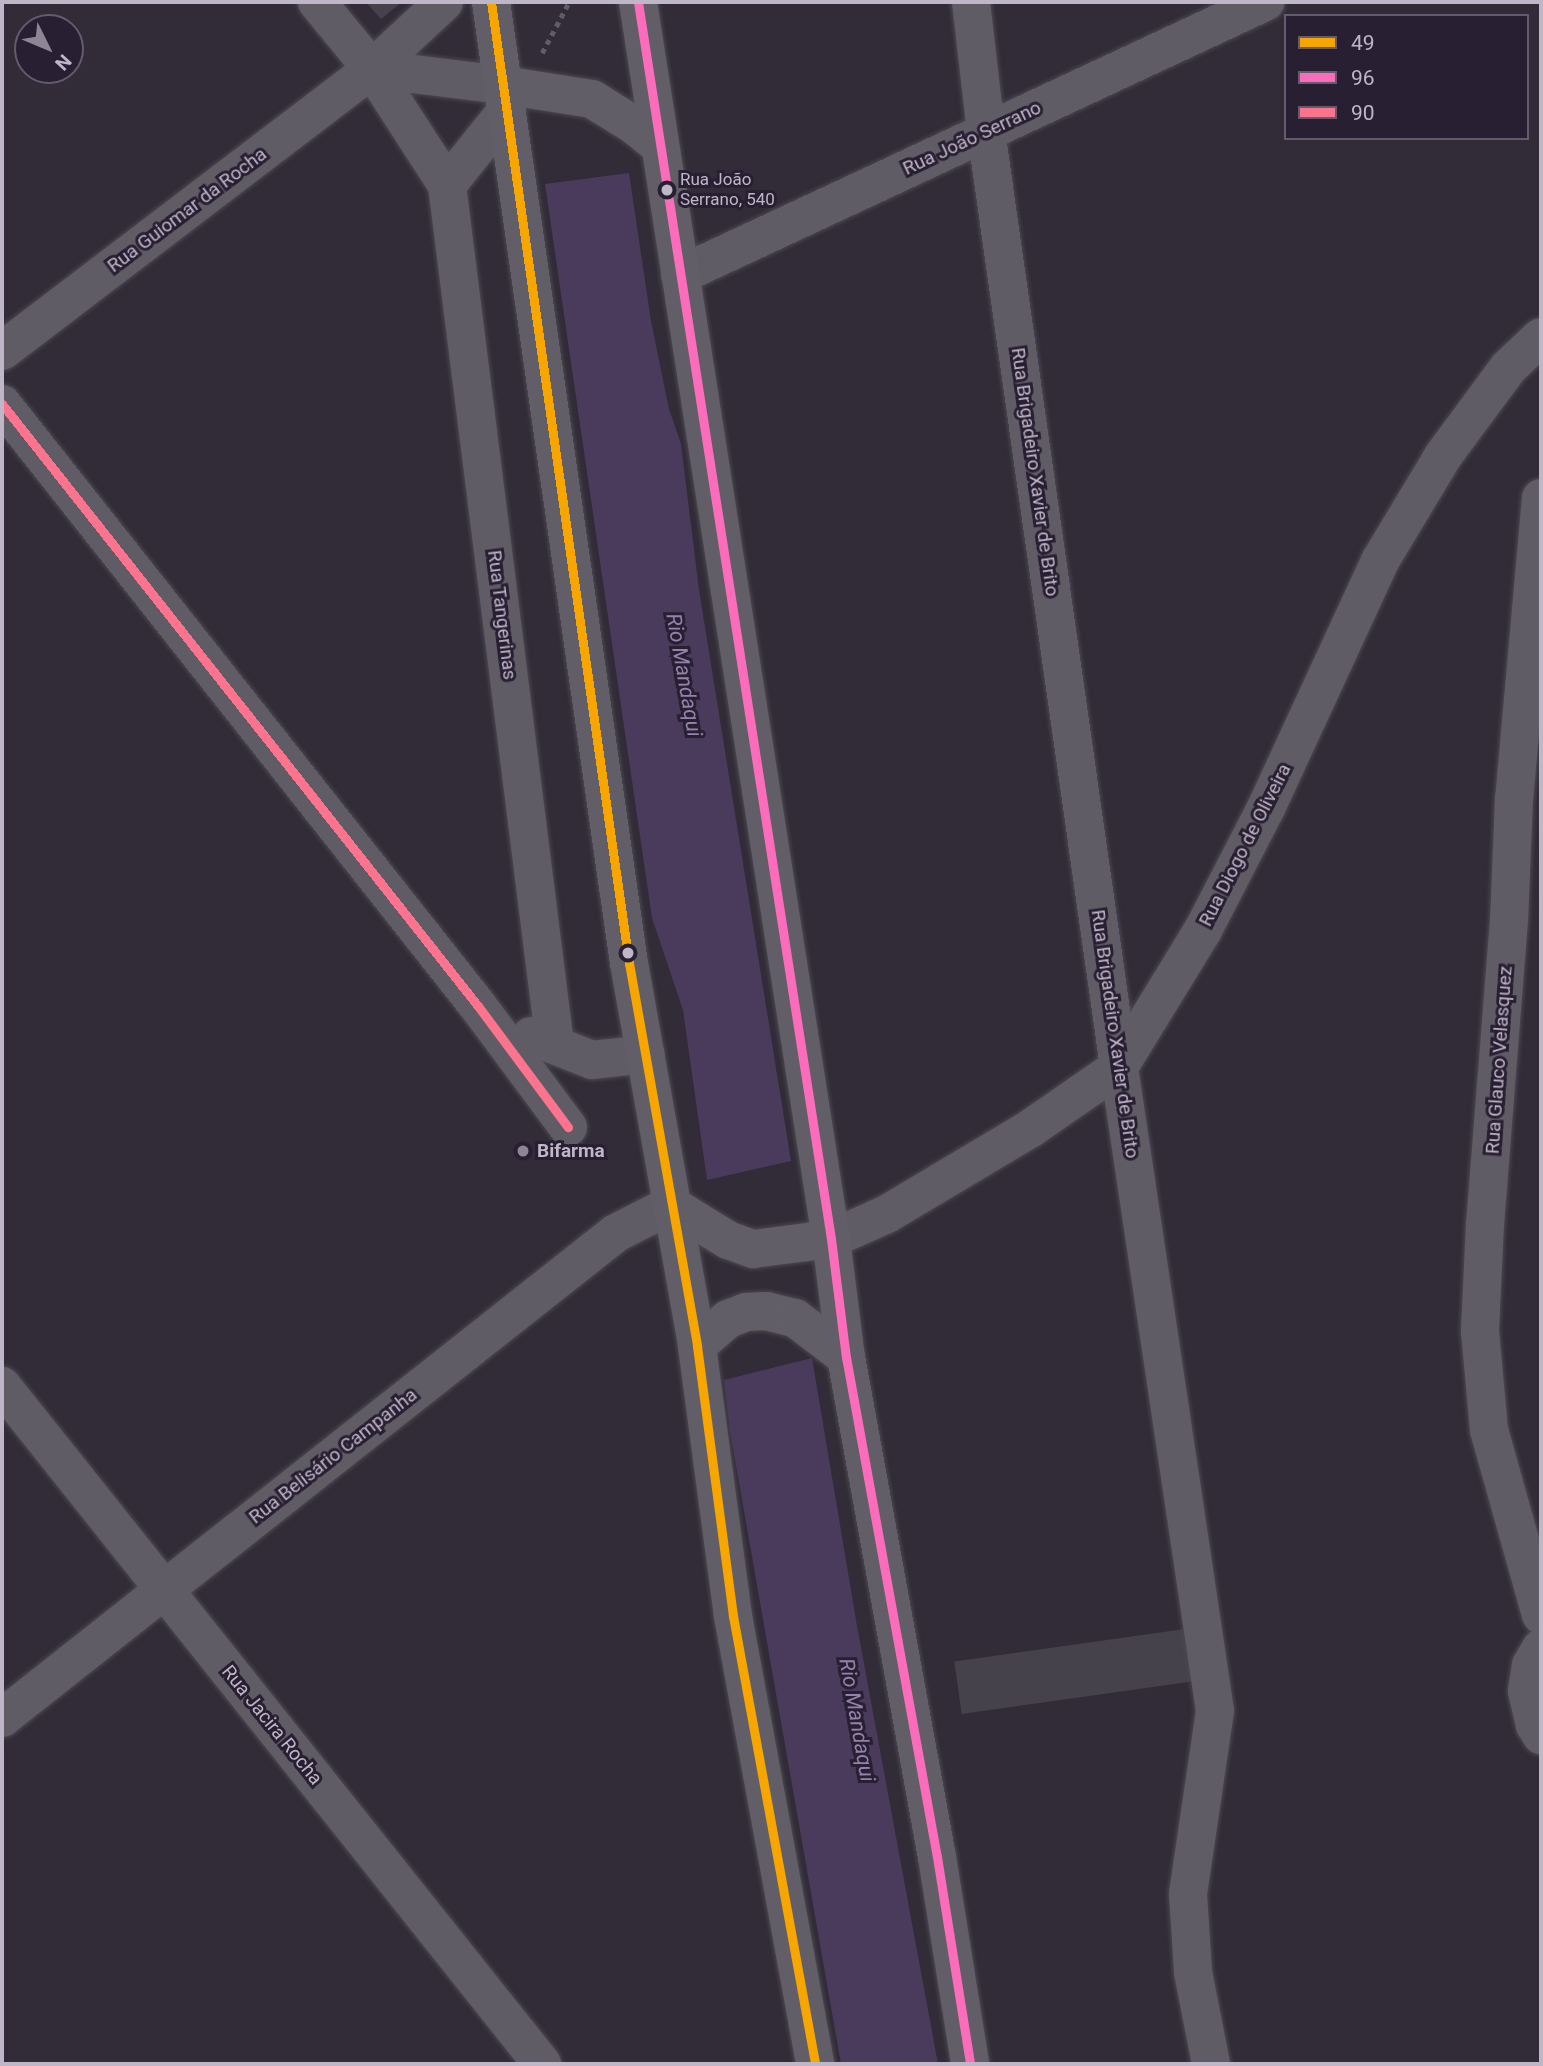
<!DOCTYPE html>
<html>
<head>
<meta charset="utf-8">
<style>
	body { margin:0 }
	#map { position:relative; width:1543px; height:2066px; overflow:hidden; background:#312c37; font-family:Roboto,sans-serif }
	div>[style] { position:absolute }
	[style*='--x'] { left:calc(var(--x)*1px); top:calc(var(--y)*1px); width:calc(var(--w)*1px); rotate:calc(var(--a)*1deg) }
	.water>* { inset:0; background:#4a3b5d }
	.building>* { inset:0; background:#46424c; transform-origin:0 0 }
	.path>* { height:4.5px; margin-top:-2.25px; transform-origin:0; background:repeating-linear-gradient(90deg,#615d66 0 5px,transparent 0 10px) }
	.roads { filter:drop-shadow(0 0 2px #4c4851) drop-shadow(0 0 2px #4c4851) }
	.minor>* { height:38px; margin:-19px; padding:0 19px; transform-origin:19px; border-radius:19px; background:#605c66 }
	.major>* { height:38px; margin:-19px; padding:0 19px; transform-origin:19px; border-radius:19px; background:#625e67 }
	.bus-1>* { height:9px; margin:-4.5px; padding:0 4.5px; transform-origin:4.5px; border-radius:4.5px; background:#f7a600 }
	.bus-2>* { height:9px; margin:-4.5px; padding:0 4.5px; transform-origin:4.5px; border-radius:4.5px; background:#fb6dba }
	.bus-3>* { height:9px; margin:-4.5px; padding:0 4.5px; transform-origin:4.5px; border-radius:4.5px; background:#fc738d }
	.dots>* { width:19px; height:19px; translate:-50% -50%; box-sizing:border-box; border:4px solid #282032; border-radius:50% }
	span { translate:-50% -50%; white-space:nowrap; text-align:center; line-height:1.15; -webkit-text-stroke:6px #282032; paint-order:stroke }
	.bus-label { font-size:17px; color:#bfb7c8 }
	.left { translate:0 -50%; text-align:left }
	.street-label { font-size:19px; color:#bfb7c8 }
	.poi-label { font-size:19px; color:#bfb7c8; font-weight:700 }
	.water-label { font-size:21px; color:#9582ac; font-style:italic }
	.frame { position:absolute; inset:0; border:4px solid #bfb7c8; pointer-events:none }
	.legend { position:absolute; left:1284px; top:14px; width:245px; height:126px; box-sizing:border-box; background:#282032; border:2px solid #645c6e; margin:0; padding:9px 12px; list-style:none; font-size:21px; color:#bfb7c8 }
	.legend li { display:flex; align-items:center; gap:14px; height:35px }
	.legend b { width:35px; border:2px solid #645c6e }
	.north { position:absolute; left:14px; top:14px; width:70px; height:70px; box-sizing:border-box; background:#282032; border:2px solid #645c6e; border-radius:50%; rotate:133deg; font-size:19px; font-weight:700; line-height:28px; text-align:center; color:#bfb7c8 }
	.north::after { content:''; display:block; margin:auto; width:24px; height:32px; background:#8d8695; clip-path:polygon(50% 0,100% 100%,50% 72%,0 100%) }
</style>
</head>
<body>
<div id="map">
	<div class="water">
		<i style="clip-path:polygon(629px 173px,651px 321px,669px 409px,681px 444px,699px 590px,791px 1161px,707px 1180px,683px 1010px,652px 918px,545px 184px)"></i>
		<i style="clip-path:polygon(812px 1358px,857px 1626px,938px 2064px,841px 2064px,730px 1431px,724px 1380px)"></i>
	</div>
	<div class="building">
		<i style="clip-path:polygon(366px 2px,402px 2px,381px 19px)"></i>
		<i style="left:1192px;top:1628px;width:53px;height:240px;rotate:82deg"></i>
	</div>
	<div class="path">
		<i style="--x:542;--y:53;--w:58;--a:-62.1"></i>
	</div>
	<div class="roads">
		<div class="minor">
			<i style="--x:317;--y:2;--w:87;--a:50.6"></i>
			<i style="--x:372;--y:69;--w:138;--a:57.1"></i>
			<i style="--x:447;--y:185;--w:867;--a:82.84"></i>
			<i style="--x:971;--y:2;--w:130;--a:83.4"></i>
			<i style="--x:986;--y:131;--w:945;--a:81.91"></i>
			<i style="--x:1119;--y:1067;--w:651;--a:81.52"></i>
			<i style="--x:1215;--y:1711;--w:185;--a:98.4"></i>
			<i style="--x:1188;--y:1894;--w:78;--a:86.3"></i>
			<i style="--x:1193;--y:1972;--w:94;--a:78.9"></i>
			<i style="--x:372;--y:69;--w:98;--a:-42.9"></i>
			<i style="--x:447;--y:185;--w:96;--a:-51.3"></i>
			<i style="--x:680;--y:275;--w:646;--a:-25.02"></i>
			<i style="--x:2;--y:351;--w:465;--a:-37.3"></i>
			<i style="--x:372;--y:69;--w:132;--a:7"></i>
			<i style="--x:2;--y:404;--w:767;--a:51.67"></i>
			<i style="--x:478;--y:1006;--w:151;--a:53.4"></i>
			<i style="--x:1541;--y:498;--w:301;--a:95.1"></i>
			<i style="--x:1514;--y:798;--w:122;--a:92.3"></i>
			<i style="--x:1509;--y:920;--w:305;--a:94.5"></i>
			<i style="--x:1485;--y:1224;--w:107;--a:92.7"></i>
			<i style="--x:1480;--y:1331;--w:99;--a:84.8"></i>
			<i style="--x:1489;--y:1430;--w:192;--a:74.3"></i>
			<i style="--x:531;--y:1036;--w:66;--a:21.5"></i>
			<i style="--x:592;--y:1060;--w:54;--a:-6.3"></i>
			<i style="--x:831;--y:1239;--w:61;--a:-24.1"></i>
			<i style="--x:887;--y:1214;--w:168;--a:-30.8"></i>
			<i style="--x:1031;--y:1128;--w:107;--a:-34.7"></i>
			<i style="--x:1119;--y:1067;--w:161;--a:-58.5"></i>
			<i style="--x:1203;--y:930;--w:137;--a:-62.7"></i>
			<i style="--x:1266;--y:808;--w:272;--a:-65.2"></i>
			<i style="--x:1380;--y:561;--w:122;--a:-59"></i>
			<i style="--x:1443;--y:456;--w:109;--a:-53.5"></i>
			<i style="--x:1508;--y:368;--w:45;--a:-43.2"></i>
			<i style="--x:2;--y:1386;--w:867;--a:51.46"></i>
			<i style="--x:1541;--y:1648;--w:20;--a:120"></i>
			<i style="--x:1531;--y:1665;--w:26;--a:99"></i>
			<i style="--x:1527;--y:1691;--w:35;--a:77"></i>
			<i style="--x:1535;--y:1725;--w:12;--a:59"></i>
			<i style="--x:2;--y:1718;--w:782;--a:-38.31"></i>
			<i style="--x:616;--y:1233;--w:62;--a:-27"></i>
		</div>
		<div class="major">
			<i style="--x:491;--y:2;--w:971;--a:81.83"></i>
			<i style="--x:629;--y:963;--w:389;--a:79.9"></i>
			<i style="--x:697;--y:1346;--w:272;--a:82.4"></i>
			<i style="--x:733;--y:1616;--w:455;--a:79.6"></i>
			<i style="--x:638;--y:2;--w:1252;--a:81.13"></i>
			<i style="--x:831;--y:1239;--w:119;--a:82.8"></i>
			<i style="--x:846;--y:1357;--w:508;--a:79.69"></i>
			<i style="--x:937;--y:1857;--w:210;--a:80.9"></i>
			<i style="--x:503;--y:85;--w:90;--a:8.9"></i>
			<i style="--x:592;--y:99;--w:49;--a:31.8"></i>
			<i style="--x:634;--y:125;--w:33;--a:39"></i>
			<i style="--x:671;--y:1205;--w:67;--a:31.6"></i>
			<i style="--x:728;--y:1240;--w:27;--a:20"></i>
			<i style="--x:753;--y:1249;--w:79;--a:-7.3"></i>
			<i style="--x:697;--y:1346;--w:41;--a:-41.1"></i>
			<i style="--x:728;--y:1319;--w:19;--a:-21"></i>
			<i style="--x:746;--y:1312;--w:20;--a:-3"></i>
			<i style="--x:766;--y:1311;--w:30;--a:14"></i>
			<i style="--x:795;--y:1318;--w:64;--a:37.4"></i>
		</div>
	</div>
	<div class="bus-1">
		<i style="--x:491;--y:2;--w:971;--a:81.83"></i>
		<i style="--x:629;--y:963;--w:389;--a:79.9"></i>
		<i style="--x:697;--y:1346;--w:272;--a:82.4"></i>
		<i style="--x:733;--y:1616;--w:455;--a:79.6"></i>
	</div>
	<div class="bus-2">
		<i style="--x:638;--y:2;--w:1252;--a:81.13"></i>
		<i style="--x:831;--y:1239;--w:119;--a:82.8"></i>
		<i style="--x:846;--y:1357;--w:508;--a:79.69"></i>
		<i style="--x:937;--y:1857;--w:210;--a:80.9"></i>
	</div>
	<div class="bus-3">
		<i style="--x:2;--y:404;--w:767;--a:51.67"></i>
		<i style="--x:478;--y:1006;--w:151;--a:53.4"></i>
	</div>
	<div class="dots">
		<i style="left:667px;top:190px;background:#bfb7c8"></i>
		<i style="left:628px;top:953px;background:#bfb7c8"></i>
		<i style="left:523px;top:1151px;background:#8d8695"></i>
	</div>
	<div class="bus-label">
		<span class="left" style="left:680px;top:190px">Rua João<br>Serrano, 540</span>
	</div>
	<div class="street-label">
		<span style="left:972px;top:138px;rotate:-25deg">Rua João Serrano</span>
		<span style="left:187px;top:210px;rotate:-37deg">Rua Guiomar da Rocha</span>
		<span style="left:1035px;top:472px;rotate:82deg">Rua Brigadeiro Xavier de Brito</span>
		<span style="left:502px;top:615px;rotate:83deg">Rua Tangerinas</span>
		<span style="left:1245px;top:845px;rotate:-63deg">Rua Diogo de Oliveira</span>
		<span style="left:1115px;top:1034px;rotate:82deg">Rua Brigadeiro Xavier de Brito</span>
		<span style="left:1499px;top:1060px;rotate:-86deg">Rua Glauco Velasquez</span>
		<span style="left:333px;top:1456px;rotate:-38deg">Rua Belisário Campanha</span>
		<span style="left:272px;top:1725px;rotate:51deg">Rua Jacira Rocha</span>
	</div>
	<div class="poi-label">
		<span class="left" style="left:537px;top:1151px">Bifarma</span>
	</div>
	<div class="water-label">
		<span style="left:684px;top:675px;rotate:80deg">Rio Mandaqui</span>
		<span style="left:857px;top:1720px;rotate:80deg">Rio Mandaqui</span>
	</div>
	<div class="frame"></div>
	<ul class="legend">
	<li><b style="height:9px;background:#f7a600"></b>49</li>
	<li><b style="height:9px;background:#fb6dba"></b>96</li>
	<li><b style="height:9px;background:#fc738d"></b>90</li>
	</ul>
	<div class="north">N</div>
</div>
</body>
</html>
